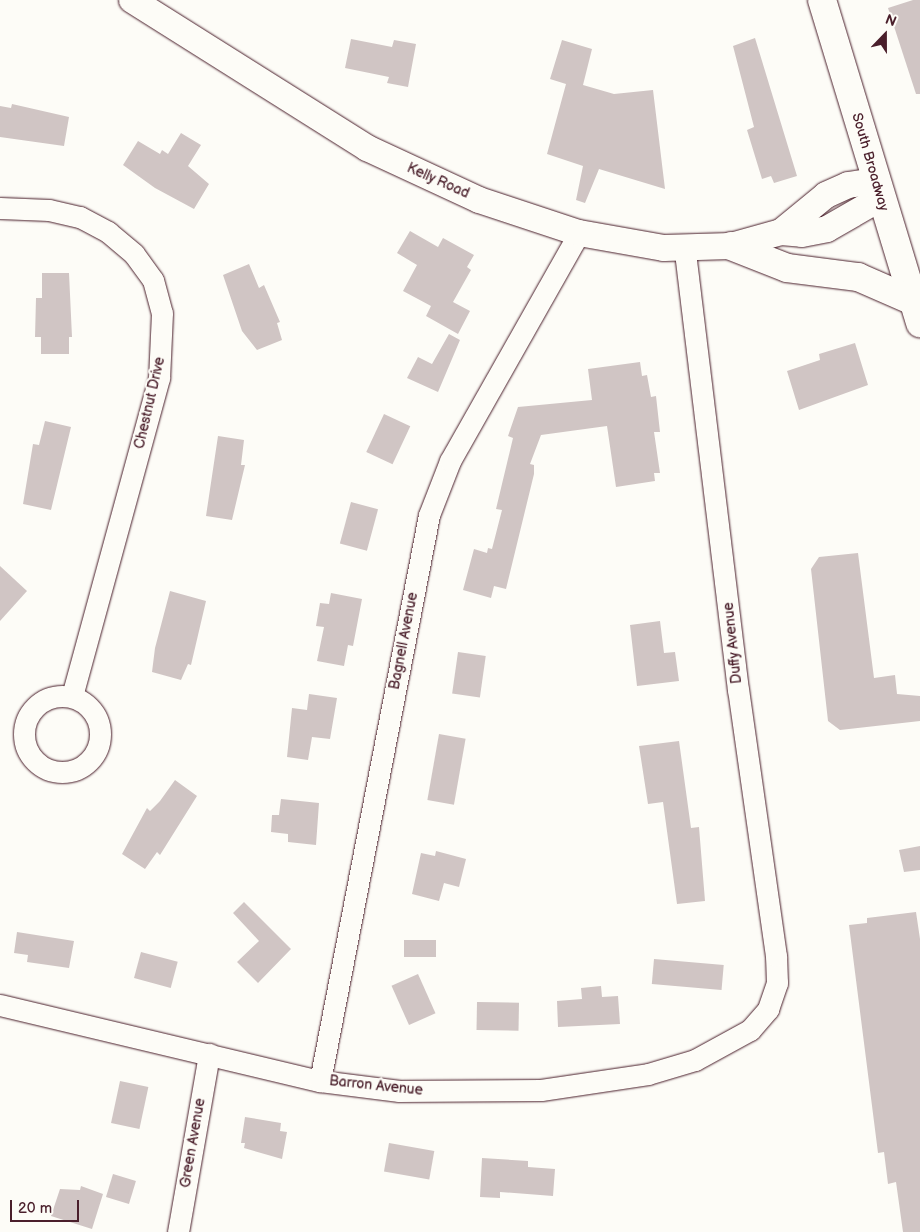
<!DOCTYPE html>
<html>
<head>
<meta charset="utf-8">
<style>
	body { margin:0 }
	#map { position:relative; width:920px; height:1232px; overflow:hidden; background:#fdfcf7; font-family:"Balsamiq Sans",sans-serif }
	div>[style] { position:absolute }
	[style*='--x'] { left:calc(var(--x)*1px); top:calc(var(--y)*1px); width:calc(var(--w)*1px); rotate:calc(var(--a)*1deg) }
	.building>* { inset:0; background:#d0c5c4; transform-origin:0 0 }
	.roads { filter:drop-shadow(0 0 1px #4a1f2b) drop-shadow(0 0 1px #4a1f2b) }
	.minor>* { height:21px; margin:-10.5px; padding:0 10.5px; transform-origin:10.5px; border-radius:10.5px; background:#fdfcf7 }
	.minor>.ring { margin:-10.5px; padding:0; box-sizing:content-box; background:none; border:21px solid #fdfcf7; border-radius:50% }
	.tertiary>* { height:26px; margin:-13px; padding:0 13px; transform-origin:13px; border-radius:13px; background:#fdfcf7 }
	.primary>* { height:28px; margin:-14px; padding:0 14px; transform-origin:14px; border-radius:14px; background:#fdfcf7 }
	span { translate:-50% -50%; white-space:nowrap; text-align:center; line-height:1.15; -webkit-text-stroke:4.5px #fdfcf7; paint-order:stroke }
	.street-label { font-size:14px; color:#4a1f2b }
	.north { position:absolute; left:860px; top:10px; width:50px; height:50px; -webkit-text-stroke:4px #fdfcf7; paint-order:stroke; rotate:22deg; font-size:14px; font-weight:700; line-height:20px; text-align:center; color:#4a1f2b }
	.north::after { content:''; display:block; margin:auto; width:18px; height:22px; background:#4a1f2b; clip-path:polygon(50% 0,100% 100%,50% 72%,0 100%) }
	.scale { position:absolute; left:10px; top:1200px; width:69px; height:22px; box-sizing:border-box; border:2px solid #4a1f2b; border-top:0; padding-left:6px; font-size:15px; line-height:18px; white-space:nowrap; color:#4a1f2b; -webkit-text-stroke:4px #fdfcf7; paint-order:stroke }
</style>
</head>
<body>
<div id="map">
	<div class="building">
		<i style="clip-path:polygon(913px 0,920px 0,920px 94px,916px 94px,888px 8px)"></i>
		<i style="clip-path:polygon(755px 38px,797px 176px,774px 183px,771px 176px,762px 179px,747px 130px,754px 127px,733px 46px)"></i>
		<i style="clip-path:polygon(351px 39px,392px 47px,394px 40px,416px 44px,408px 87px,387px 83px,389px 77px,345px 68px)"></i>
		<i style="clip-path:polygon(562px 40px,592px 49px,583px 85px,614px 94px,653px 90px,665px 189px,599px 169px,585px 203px,576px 200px,583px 166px,547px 154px,566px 84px,550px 79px)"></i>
		<i style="clip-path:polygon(12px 104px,69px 117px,64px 146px,0 137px,0 106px,11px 108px)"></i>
		<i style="clip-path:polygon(181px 133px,201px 145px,188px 166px,209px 184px,194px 209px,155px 188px,123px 165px,138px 141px,160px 154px,162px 150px,168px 154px)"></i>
		<i style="clip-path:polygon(410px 231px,438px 247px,443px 238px,474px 255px,467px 267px,471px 270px,453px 302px,470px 311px,458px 334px,426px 316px,431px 306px,403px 291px,417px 265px,397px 253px)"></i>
		<i style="clip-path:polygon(249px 264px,259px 288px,264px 285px,280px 322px,277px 323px,282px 340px,257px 350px,242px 331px,223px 275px)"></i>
		<i style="clip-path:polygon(42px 273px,69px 273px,72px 337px,69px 337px,69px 354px,41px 354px,41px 337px,35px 337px,36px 298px,42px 298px)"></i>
		<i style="clip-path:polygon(449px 334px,460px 340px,438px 392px,407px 378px,418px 357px,432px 364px)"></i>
		<i style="clip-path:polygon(855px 343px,868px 385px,799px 410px,787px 371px,820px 360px,819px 354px)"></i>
		<i style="clip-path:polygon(640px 362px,642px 376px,647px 375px,651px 397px,656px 396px,660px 432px,654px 432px,660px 473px,654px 473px,655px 481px,616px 487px,607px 426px,541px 435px,530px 464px,534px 465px,534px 474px,506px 589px,494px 586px,491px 598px,463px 590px,474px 549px,487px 553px,488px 548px,492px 549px,502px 510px,496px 509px,513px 438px,508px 436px,518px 407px,592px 400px,588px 369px)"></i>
		<i style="left:384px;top:414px;width:29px;height:42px;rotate:25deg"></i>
		<i style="clip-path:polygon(45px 421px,71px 427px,51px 510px,23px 504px,33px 444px,39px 445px)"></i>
		<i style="clip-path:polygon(218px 436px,244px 440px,241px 465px,245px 465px,232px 520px,206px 516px)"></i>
		<i style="left:351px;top:502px;width:28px;height:43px;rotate:15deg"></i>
		<i style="clip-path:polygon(858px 553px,874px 678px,895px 675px,897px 694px,920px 696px,920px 721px,840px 730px,828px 721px,811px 569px,819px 557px)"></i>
		<i style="clip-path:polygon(0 566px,27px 591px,0 621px)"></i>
		<i style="clip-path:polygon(170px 591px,206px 601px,191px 665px,188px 664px,181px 680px,152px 672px,155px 648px)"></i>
		<i style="clip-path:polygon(331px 593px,362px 599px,353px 646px,348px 645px,344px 666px,317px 661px,324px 627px,316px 626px,320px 603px,329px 604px)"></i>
		<i style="clip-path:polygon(660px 621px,664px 653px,675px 652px,679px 681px,637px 686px,630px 625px)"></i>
		<i style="left:458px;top:652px;width:28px;height:42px;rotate:8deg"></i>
		<i style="clip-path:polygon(309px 694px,337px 698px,330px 739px,312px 737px,308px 760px,287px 757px,292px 708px,307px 710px)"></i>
		<i style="left:439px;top:734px;width:27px;height:67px;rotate:10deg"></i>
		<i style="clip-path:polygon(679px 741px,691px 828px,699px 827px,705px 901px,677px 904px,663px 802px,648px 804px,639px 746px)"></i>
		<i style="clip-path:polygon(175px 780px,197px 796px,160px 855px,157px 852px,145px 869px,122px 854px,147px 808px,150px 811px,160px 801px)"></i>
		<i style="clip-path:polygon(281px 799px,319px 803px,316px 845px,288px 842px,288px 834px,271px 832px,272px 815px,279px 815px)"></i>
		<i style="clip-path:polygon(920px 846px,920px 870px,904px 872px,899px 850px)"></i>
		<i style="clip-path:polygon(436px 851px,466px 859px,459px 887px,444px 883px,439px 901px,412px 894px,421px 853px,435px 856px)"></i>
		<i style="clip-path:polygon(244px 902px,291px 949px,258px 983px,237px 962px,259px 941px,233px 913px)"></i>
		<i style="clip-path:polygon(916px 912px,920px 939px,920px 1232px,903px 1232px,896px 1182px,888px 1184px,884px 1152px,878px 1153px,849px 925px,867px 923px,867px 918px)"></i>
		<i style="clip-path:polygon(17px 932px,74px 941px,69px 968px,27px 962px,28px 955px,14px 953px)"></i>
		<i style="left:404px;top:940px;width:32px;height:17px"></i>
		<i style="left:141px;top:952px;width:38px;height:27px;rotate:15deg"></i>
		<i style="left:654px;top:959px;width:70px;height:25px;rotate:5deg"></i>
		<i style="left:418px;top:974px;width:43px;height:29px;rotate:66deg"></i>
		<i style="clip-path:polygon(601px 986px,602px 997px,618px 996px,620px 1024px,558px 1027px,557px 1001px,582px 999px,581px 988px)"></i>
		<i style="left:477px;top:1002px;width:42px;height:28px;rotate:1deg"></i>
		<i style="left:120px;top:1081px;width:29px;height:43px;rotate:12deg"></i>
		<i style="clip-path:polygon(245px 1117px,281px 1123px,280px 1131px,287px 1132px,282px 1159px,244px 1148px,245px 1143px,241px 1143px)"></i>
		<i style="left:389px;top:1143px;width:46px;height:29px;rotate:10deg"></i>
		<i style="clip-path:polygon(482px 1158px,528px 1161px,528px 1167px,555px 1169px,553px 1196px,500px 1192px,500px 1198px,480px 1197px)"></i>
		<i style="left:113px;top:1174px;width:24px;height:24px;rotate:17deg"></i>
		<i style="clip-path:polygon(81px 1186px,103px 1194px,92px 1229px,51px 1216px,60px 1189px,80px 1190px)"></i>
	</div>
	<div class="roads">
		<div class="minor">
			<i style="--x:0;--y:208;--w:49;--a:2.3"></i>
			<i style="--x:49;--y:210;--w:32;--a:13"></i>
			<i style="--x:80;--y:217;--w:32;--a:28"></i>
			<i style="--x:108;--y:232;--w:34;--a:40"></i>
			<i style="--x:134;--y:254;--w:32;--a:54"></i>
			<i style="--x:153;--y:280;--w:34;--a:75"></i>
			<i style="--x:162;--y:313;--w:65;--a:92.6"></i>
			<i style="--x:159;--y:378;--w:330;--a:105.3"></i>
			<i class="ring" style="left:24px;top:696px;width:55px;height:55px"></i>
			<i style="--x:0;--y:1005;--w:329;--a:13.4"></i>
			<i style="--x:320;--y:1081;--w:80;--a:7.2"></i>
			<i style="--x:399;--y:1091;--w:142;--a:-0.4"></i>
			<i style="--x:541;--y:1090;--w:108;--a:-8.5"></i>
			<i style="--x:648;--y:1074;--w:49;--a:-16.6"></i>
			<i style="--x:695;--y:1060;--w:63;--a:-28.6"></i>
			<i style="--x:750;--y:1030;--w:28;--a:-49"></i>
			<i style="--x:768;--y:1009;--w:28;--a:-71"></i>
			<i style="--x:777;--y:983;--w:27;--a:-92"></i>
			<i style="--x:776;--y:956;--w:269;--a:-98.1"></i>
			<i style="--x:738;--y:690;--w:444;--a:-96.9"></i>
			<i style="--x:320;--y:1081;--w:576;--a:-79.1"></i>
			<i style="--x:429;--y:515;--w:58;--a:-68.7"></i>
			<i style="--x:450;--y:461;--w:262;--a:-60.5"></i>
			<i style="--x:178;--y:1232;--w:181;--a:-80.1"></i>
		</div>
		<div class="tertiary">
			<i style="--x:132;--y:0;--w:278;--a:32.2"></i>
			<i style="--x:367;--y:148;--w:123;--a:24.9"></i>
			<i style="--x:479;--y:200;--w:105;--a:18.3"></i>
			<i style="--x:579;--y:233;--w:86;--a:10"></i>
			<i style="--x:664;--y:248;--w:67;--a:-1.7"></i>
			<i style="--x:731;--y:246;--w:52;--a:-15.6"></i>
			<i style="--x:781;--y:232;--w:21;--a:5"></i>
			<i style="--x:802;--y:234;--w:25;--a:-11"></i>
			<i style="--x:827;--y:229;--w:62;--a:-29.9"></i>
			<i style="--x:781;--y:232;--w:58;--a:-39.4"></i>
			<i style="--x:826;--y:195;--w:24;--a:-24"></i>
			<i style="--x:848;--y:185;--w:28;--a:-8"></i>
		</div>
		<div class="primary">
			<i style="--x:822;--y:0;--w:338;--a:73.1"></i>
			<i style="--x:731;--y:246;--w:60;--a:21.4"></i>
			<i style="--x:787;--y:268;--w:72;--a:7.2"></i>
			<i style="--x:858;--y:277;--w:60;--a:23.6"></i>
		</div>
	</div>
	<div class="street-label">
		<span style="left:870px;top:162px;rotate:74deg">South Broadway</span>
		<span style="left:438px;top:181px;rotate:24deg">Kelly Road</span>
		<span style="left:150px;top:403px;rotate:-77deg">Chestnut Drive</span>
		<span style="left:404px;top:641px;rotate:-79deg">Bagnell Avenue</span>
		<span style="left:733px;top:643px;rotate:-96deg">Duffy Avenue</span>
		<span style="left:376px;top:1086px;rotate:6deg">Barron Avenue</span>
		<span style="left:193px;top:1143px;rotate:-80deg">Green Avenue</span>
	</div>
	<div class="north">N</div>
	<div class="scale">20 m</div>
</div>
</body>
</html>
